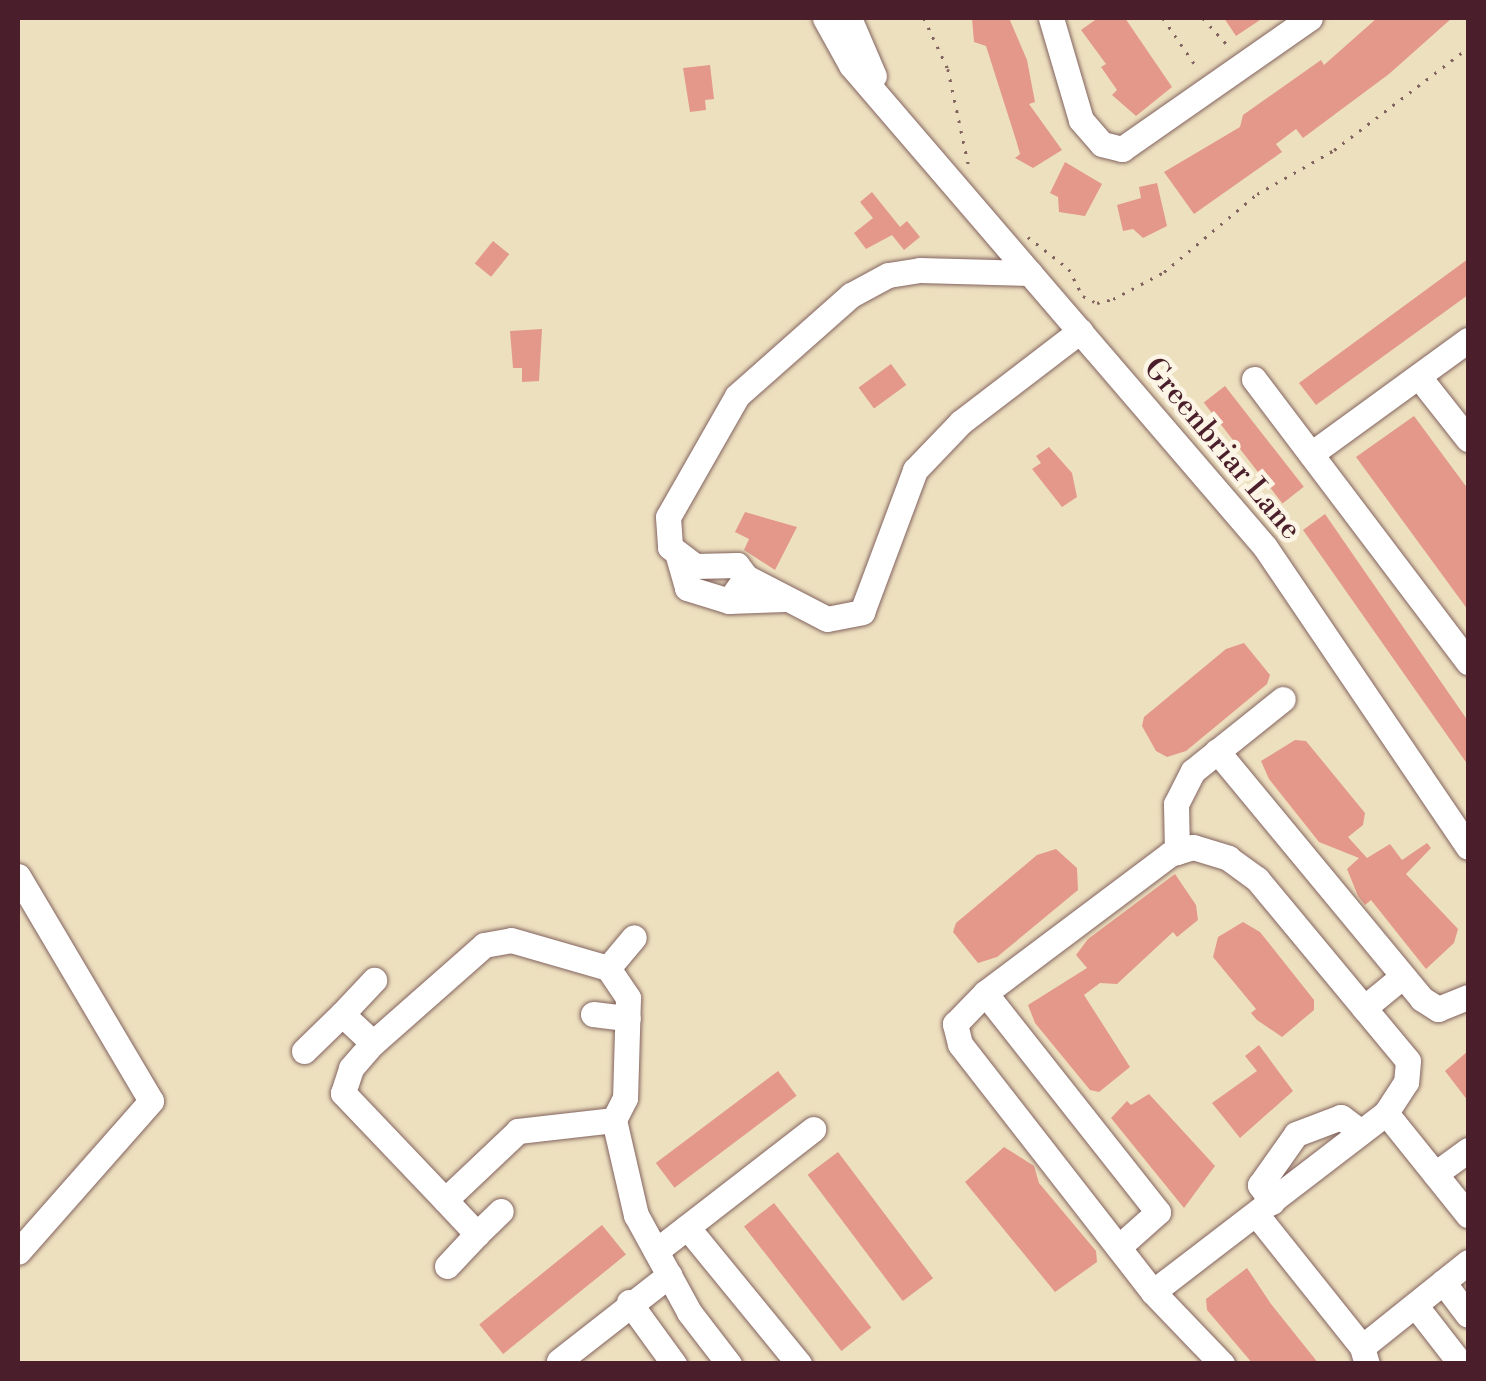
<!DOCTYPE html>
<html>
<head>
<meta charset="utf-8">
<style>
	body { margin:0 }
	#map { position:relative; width:1486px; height:1381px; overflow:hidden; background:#ede0bf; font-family:"Libre Bodoni",serif }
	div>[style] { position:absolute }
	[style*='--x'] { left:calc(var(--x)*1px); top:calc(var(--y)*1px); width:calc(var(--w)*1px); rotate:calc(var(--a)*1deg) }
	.building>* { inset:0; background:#e3988a; transform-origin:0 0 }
	.path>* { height:2.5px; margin-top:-1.25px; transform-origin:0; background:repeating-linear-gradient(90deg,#83635f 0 2.5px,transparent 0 10.5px) }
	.roads { filter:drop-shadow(0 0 2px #83635f) drop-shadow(0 0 2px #83635f) }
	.minor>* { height:25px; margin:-12.5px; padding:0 12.5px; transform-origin:12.5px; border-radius:12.5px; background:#fff }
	span { translate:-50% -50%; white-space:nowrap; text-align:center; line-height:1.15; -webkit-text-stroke:9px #fcf5e5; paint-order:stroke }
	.street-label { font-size:30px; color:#4a1f2b }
	.frame { position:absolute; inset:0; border:20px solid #4a1f2b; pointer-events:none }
</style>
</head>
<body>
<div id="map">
	<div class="building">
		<i style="clip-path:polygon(972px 18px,1009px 18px,1027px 60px,1035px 102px,1029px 104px,1062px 150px,1033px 168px,1015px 158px,1020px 154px,1016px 140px,986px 46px,974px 42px)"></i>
		<i style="clip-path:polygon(1098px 18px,1125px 18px,1172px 87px,1136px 116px,1112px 95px,1117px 90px,1101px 67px,1106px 64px,1081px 30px)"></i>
		<i style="clip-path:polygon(1224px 18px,1263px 18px,1236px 36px)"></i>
		<i style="clip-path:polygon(1377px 18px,1452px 18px,1389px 74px,1303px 138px,1296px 129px,1276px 144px,1282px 152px,1194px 214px,1164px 172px,1240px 127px,1243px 115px,1321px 60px,1324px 65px)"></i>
		<i style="clip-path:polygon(710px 65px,714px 99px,705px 100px,706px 110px,690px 112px,683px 68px)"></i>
		<i style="clip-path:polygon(1065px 162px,1102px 184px,1085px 216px,1059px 212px,1058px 197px,1050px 193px)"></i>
		<i style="clip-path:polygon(1157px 183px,1167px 226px,1143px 238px,1133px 229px,1123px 231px,1117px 205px,1141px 198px,1139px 187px)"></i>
		<i style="clip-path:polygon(872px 192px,900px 227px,907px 221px,920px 237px,904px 250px,892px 235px,866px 249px,854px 233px,873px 218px,860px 202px)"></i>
		<i style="left:493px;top:241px;width:21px;height:29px;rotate:39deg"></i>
		<i style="clip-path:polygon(1468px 259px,1468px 295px,1316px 405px,1299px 383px)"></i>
		<i style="clip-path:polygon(542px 329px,539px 381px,522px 382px,522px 368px,513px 368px,510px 331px)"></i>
		<i style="left:891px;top:364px;width:26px;height:40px;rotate:54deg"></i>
		<i style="left:1225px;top:386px;width:128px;height:27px;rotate:52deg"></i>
		<i style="clip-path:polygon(1414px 416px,1468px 489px,1468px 610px,1356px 457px)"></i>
		<i style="clip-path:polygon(1049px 447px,1072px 473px,1077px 497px,1062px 507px,1032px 469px,1041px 463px,1036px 456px)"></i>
		<i style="clip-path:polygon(745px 512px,797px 527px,775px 570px,744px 550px,749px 539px,735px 532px)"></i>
		<i style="clip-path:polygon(1325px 514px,1468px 721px,1468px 765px,1303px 530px)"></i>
		<i style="clip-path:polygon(1244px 643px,1270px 675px,1267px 684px,1186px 751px,1167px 757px,1156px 751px,1142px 726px,1144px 717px,1226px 649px)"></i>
		<i style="clip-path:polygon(1295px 740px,1306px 741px,1365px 813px,1363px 825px,1348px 837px,1367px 858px,1390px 844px,1402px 860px,1427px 843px,1431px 848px,1406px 874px,1458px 929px,1454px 943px,1426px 969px,1371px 900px,1365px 905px,1358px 896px,1347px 869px,1359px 858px,1319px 842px,1269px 779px,1261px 761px)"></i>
		<i style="clip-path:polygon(1056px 849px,1077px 868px,1078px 890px,997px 957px,978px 963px,953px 932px,956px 923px,1037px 855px)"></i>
		<i style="clip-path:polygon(1175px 874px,1196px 905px,1198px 920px,1177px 937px,1173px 932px,1117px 984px,1100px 983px,1084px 995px,1130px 1067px,1099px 1092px,1090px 1090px,1035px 1023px,1028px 1005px,1087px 968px,1076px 955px,1088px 939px)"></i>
		<i style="clip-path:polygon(1243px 922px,1260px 932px,1314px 1000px,1314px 1010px,1282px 1037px,1257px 1020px,1251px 1013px,1256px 1009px,1213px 957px,1218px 937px)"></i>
		<i style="clip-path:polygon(1259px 1045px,1293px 1091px,1240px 1138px,1212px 1103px,1257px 1071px,1245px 1056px)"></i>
		<i style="clip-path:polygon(1468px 1051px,1468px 1101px,1445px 1071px)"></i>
		<i style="left:778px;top:1071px;width:31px;height:153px;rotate:53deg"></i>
		<i style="clip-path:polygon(1149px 1094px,1215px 1166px,1184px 1208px,1111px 1118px,1127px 1101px,1131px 1105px)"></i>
		<i style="clip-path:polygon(1004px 1147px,1034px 1166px,1039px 1183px,1096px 1251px,1097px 1262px,1055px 1292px,965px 1182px)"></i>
		<i style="left:838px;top:1152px;width:158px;height:38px;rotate:53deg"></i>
		<i style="left:774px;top:1203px;width:158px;height:38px;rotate:52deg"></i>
		<i style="left:602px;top:1225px;width:38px;height:158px;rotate:51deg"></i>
		<i style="clip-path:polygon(1247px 1268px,1271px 1304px,1319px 1364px,1253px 1364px,1207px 1310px,1206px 1299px)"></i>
	</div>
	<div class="path">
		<i style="--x:924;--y:18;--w:56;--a:64.8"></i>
		<i style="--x:948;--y:69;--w:100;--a:77.9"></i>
		<i style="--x:1163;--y:18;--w:62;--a:55.5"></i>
		<i style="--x:1203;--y:18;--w:42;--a:47.9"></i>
		<i style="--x:1028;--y:237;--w:52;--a:38"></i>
		<i style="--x:1069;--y:269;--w:30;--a:63"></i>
		<i style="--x:1083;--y:296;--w:16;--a:27"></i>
		<i style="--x:1097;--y:303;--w:16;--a:-14"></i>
		<i style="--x:1113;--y:299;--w:58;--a:-27.9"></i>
		<i style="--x:1164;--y:272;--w:121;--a:-40"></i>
		<i style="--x:1257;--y:194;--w:89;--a:-29.7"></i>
		<i style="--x:1334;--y:150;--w:168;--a:-37.3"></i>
	</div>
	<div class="roads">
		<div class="minor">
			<i style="--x:825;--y:18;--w:54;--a:61"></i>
			<i style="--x:851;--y:65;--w:635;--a:49.34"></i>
			<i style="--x:1265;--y:547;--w:362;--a:55.9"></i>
			<i style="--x:849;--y:18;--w:63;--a:66.7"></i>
			<i style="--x:1051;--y:18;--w:106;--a:73.6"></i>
			<i style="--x:1081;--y:120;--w:32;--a:49"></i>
			<i style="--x:1102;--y:144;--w:21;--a:14"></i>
			<i style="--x:1122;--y:149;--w:229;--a:-34.9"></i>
			<i style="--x:1030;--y:273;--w:110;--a:-178.4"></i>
			<i style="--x:920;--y:270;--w:32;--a:171"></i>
			<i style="--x:888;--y:275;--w:42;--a:151.6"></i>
			<i style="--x:851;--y:295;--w:152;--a:138.5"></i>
			<i style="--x:737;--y:396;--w:139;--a:119.7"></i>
			<i style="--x:668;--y:517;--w:30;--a:86"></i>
			<i style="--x:670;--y:547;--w:31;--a:37"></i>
			<i style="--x:695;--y:566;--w:42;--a:-1.4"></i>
			<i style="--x:737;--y:565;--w:15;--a:53"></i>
			<i style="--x:746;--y:577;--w:91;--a:27.4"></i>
			<i style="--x:827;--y:619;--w:36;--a:-11"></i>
			<i style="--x:862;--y:612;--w:152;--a:-69.5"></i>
			<i style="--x:915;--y:470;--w:66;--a:-46.2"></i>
			<i style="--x:961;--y:422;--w:150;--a:-37.4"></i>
			<i style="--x:1419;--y:377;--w:79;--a:51.7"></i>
			<i style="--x:1254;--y:379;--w:355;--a:52.9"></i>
			<i style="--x:1311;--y:454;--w:194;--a:-36"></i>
			<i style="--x:678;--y:556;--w:33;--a:74"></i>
			<i style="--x:687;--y:588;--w:44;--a:17.2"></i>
			<i style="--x:746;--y:577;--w:29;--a:125"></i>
			<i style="--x:729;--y:601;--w:55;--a:-2.1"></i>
			<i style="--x:1217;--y:751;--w:322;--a:50.4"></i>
			<i style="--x:1422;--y:999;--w:19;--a:32"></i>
			<i style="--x:1438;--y:1009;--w:32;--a:-22"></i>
			<i style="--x:1193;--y:847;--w:37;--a:17"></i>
			<i style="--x:1228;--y:858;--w:36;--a:36"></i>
			<i style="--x:1257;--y:879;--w:236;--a:50.3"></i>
			<i style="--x:1408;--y:1061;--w:21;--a:95"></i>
			<i style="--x:1406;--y:1082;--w:37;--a:123"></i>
			<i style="--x:1386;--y:1113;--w:294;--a:142.5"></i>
			<i style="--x:1153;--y:1292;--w:314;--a:-127.9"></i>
			<i style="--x:960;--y:1044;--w:21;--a:-104"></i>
			<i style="--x:955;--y:1024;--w:43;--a:-45.9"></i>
			<i style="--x:985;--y:993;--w:231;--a:-36.9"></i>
			<i style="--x:1170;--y:854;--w:24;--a:-17"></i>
			<i style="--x:1177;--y:852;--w:48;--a:-91.2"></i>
			<i style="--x:1176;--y:804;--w:37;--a:-63"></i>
			<i style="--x:1193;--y:771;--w:115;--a:-38.7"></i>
			<i style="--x:18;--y:876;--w:261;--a:59.4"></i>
			<i style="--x:151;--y:1101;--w:201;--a:131.4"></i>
			<i style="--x:608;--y:968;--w:40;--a:-50"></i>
			<i style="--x:985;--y:993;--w:279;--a:51.7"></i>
			<i style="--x:1158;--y:1212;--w:50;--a:138.3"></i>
			<i style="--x:1364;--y:1008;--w:50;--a:-39.4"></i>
			<i style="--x:593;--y:1014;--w:35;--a:7"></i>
			<i style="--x:373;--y:1043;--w:42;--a:-136.9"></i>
			<i style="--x:342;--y:1014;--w:47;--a:-46.7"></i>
			<i style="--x:304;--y:1051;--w:53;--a:-44.2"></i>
			<i style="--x:1386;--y:1113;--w:131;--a:51.2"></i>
			<i style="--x:614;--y:1120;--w:97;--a:173.5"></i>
			<i style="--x:518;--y:1131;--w:100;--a:136.6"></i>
			<i style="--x:445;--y:1200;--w:148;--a:-133.6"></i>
			<i style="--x:343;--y:1093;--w:26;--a:-72"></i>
			<i style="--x:351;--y:1068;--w:33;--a:-49"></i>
			<i style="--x:373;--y:1043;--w:148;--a:-41.4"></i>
			<i style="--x:484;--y:945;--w:27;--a:-10"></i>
			<i style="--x:511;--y:940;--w:101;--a:16.1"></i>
			<i style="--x:608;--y:968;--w:36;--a:56"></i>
			<i style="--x:628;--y:998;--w:100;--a:91.7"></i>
			<i style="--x:625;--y:1098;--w:25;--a:117"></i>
			<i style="--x:614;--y:1120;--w:98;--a:77"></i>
			<i style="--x:636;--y:1215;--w:111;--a:61.3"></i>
			<i style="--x:689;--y:1312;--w:66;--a:52.4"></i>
			<i style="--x:1435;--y:1174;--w:41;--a:-36"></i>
			<i style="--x:445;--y:1200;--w:47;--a:46.7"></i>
			<i style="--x:477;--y:1234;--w:33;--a:-44"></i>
			<i style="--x:1272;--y:1202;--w:21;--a:-125"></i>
			<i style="--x:1260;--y:1185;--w:62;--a:-54.8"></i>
			<i style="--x:1296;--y:1134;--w:48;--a:-20.7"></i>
			<i style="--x:1341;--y:1117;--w:25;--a:37"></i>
			<i style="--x:1256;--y:1214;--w:170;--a:51.4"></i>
			<i style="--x:1362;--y:1347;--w:18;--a:74"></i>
			<i style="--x:687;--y:1227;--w:177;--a:50.7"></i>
			<i style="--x:656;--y:1251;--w:199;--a:-37.8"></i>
			<i style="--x:447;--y:1266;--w:44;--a:-46.8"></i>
			<i style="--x:1443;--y:1282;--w:41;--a:52.9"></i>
			<i style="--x:1153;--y:1292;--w:100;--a:46.2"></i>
			<i style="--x:629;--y:1302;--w:77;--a:54"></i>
			<i style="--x:1415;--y:1305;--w:75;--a:52.1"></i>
			<i style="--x:1362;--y:1347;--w:136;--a:-38.7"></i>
			<i style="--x:559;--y:1361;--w:140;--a:-38"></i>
		</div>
	</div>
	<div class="street-label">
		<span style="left:1222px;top:449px;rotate:50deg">Greenbriar Lane</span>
	</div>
	<div class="frame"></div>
</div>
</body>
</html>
